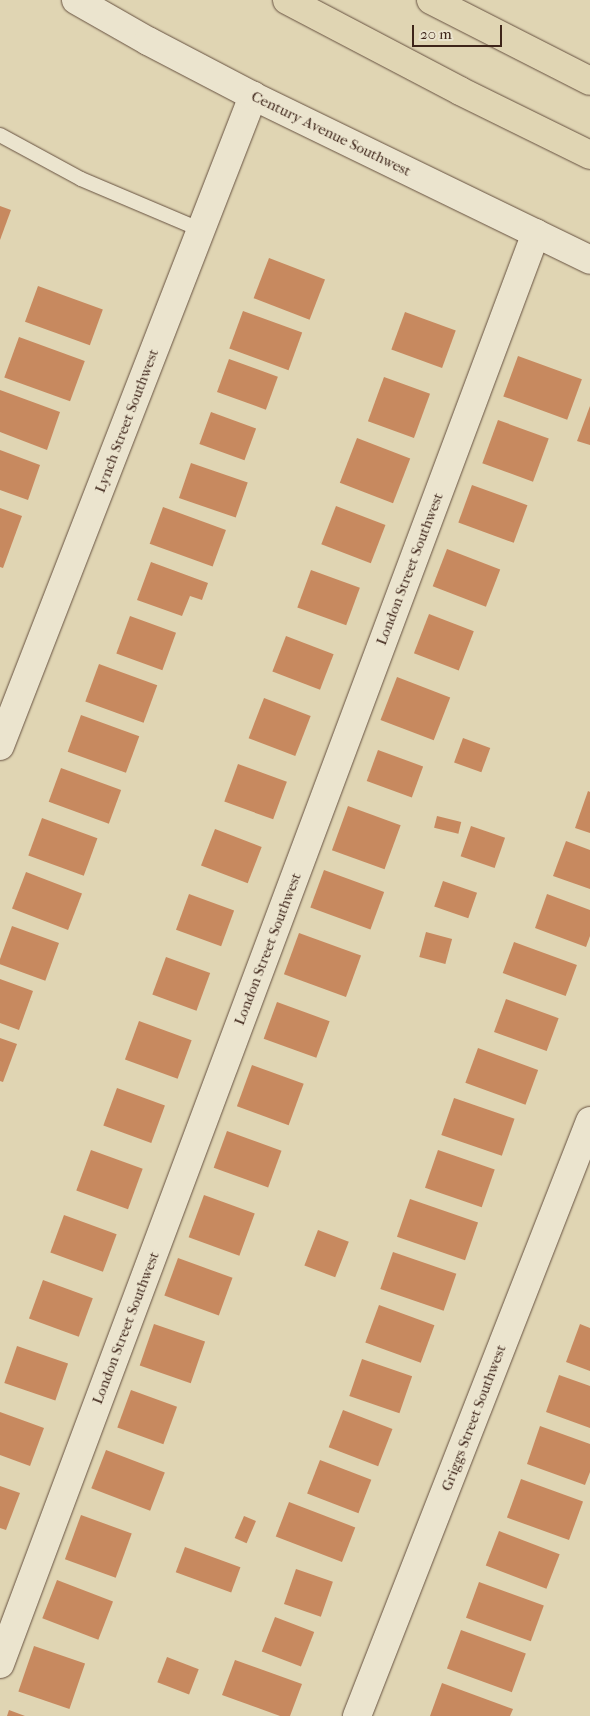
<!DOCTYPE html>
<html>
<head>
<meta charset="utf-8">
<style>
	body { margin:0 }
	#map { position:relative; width:590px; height:1716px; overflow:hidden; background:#e0d5b3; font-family:"IM FELL French Canon",serif }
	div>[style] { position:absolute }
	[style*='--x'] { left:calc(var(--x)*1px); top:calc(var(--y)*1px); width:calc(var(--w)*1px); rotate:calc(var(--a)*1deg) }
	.building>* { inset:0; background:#c7895f; transform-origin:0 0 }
	.roads { filter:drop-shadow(0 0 1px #665140) drop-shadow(0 0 1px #665140) }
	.lane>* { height:14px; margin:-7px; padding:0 7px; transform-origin:7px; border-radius:7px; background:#ebe4ce }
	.street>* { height:28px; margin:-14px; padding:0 14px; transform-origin:14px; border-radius:14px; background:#ebe4ce }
	.secondary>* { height:28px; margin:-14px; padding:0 14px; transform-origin:14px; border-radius:14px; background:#ebe4ce }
	.highway>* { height:28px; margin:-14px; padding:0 14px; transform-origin:14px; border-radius:14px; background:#e0d5b3 }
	span { translate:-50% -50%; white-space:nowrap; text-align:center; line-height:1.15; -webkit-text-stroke:4.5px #ebe4ce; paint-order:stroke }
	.street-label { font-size:15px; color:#3e251a }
	.scale { position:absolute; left:412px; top:25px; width:90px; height:22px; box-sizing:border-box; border:2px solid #3e251a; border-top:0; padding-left:6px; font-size:15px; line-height:18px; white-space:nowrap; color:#3e251a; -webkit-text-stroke:4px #ebe4ce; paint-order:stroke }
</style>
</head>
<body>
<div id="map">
	<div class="building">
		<i style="clip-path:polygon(0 206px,11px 210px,0 240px)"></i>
		<i style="left:269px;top:258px;width:60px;height:43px;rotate:21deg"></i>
		<i style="left:38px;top:286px;width:69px;height:38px;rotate:20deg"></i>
		<i style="left:243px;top:311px;width:63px;height:40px;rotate:20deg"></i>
		<i style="left:405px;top:312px;width:54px;height:40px;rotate:20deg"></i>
		<i style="left:19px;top:337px;width:70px;height:43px;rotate:20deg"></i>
		<i style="left:518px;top:356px;width:68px;height:43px;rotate:20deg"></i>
		<i style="left:229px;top:359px;width:52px;height:35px;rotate:20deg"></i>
		<i style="left:384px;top:377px;width:49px;height:47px;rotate:20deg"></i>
		<i style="clip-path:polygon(0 390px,60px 412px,47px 450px,0 432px)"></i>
		<i style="clip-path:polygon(590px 406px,590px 445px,577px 441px)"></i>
		<i style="left:211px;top:412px;width:48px;height:34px;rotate:20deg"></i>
		<i style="left:498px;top:420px;width:54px;height:46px;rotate:20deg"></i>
		<i style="left:357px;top:438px;width:57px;height:48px;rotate:21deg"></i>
		<i style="clip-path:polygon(0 450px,40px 465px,28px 500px,0 490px)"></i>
		<i style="left:191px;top:463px;width:60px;height:37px;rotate:19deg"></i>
		<i style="left:472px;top:485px;width:59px;height:40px;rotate:20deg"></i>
		<i style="left:336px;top:506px;width:53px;height:41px;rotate:21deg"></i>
		<i style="left:163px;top:507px;width:67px;height:39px;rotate:20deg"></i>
		<i style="clip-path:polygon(0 508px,22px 516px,3px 568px,0 567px)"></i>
		<i style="left:447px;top:549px;width:57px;height:40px;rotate:21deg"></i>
		<i style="clip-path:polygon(151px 562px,208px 583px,202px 600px,190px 596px,182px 616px,137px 600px)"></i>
		<i style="left:311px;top:570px;width:52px;height:40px;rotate:20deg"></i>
		<i style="left:429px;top:614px;width:48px;height:42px;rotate:21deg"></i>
		<i style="left:130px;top:616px;width:49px;height:40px;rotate:20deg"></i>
		<i style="left:286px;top:636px;width:51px;height:38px;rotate:21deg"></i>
		<i style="left:99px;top:664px;width:62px;height:40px;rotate:20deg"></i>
		<i style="left:397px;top:677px;width:57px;height:46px;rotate:21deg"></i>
		<i style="left:264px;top:698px;width:50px;height:43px;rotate:21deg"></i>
		<i style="left:81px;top:715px;width:62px;height:39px;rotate:20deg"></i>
		<i style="left:463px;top:738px;width:29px;height:26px;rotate:20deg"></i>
		<i style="left:378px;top:750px;width:48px;height:33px;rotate:20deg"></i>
		<i style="left:238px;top:764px;width:52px;height:40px;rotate:20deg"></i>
		<i style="left:61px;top:768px;width:64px;height:36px;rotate:20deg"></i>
		<i style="clip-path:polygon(588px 791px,590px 792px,590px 833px,575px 828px)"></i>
		<i style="left:348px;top:806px;width:56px;height:47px;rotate:20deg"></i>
		<i style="left:437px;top:816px;width:25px;height:12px;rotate:14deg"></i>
		<i style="left:42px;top:818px;width:59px;height:40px;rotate:20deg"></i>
		<i style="left:471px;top:826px;width:36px;height:32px;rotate:19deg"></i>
		<i style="left:215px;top:829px;width:50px;height:39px;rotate:21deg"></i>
		<i style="clip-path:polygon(566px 841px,590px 850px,590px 889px,553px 876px)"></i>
		<i style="left:324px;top:870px;width:64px;height:40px;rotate:20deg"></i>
		<i style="left:26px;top:872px;width:60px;height:39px;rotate:21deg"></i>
		<i style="left:443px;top:881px;width:36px;height:27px;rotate:19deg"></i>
		<i style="left:189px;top:894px;width:48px;height:38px;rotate:20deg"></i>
		<i style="clip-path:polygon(547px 894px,590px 910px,590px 936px,586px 947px,535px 928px)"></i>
		<i style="left:12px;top:926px;width:50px;height:40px;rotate:20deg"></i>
		<i style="left:426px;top:932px;width:27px;height:26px;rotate:15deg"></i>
		<i style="left:299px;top:933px;width:66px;height:44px;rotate:20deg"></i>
		<i style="left:514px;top:942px;width:67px;height:33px;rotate:20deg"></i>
		<i style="left:166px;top:957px;width:47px;height:40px;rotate:20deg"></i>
		<i style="clip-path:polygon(0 979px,33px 991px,19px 1030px,0 1023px)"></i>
		<i style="left:506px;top:999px;width:56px;height:35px;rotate:20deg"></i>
		<i style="left:277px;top:1002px;width:56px;height:39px;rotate:20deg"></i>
		<i style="left:139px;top:1021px;width:56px;height:41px;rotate:20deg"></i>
		<i style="clip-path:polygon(0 1038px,17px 1044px,3px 1082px,0 1081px)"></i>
		<i style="left:478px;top:1048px;width:64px;height:37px;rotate:20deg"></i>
		<i style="left:252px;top:1065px;width:55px;height:44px;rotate:20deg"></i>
		<i style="left:117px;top:1088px;width:51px;height:40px;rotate:20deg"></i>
		<i style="left:454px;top:1098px;width:64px;height:39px;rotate:19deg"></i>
		<i style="left:227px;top:1131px;width:58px;height:39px;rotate:20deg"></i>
		<i style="left:91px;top:1150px;width:55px;height:43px;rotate:20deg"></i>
		<i style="left:438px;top:1150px;width:60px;height:40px;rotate:19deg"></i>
		<i style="left:204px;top:1195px;width:54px;height:45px;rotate:20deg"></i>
		<i style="left:410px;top:1199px;width:72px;height:40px;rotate:19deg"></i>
		<i style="left:64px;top:1215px;width:56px;height:40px;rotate:20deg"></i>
		<i style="left:318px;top:1230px;width:33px;height:38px;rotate:21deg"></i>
		<i style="left:393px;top:1252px;width:67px;height:39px;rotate:19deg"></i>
		<i style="left:178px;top:1258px;width:58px;height:40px;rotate:20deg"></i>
		<i style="left:43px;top:1280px;width:53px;height:41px;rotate:20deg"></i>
		<i style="left:379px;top:1305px;width:59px;height:40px;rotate:20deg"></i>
		<i style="left:154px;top:1324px;width:54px;height:44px;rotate:19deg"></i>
		<i style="clip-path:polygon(580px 1324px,590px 1328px,590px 1371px,566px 1362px)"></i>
		<i style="left:17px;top:1346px;width:54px;height:39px;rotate:19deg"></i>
		<i style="left:362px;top:1359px;width:53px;height:39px;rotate:19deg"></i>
		<i style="clip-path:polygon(559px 1375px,590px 1386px,590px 1428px,546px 1412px)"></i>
		<i style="left:131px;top:1390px;width:49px;height:40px;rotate:20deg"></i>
		<i style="left:343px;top:1410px;width:53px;height:40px;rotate:21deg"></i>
		<i style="clip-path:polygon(0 1412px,44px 1428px,30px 1466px,0 1455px)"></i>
		<i style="clip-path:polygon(540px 1426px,590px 1444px,590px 1472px,585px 1485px,527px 1464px)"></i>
		<i style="left:106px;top:1450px;width:63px;height:41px;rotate:21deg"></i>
		<i style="left:320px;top:1460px;width:55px;height:36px;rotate:21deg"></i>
		<i style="left:521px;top:1479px;width:66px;height:41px;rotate:20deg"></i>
		<i style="clip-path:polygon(0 1486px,20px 1493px,6px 1530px,0 1528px)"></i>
		<i style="left:289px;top:1502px;width:71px;height:37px;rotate:21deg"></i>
		<i style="left:81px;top:1515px;width:54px;height:47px;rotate:20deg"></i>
		<i style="left:244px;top:1516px;width:13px;height:24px;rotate:23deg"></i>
		<i style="left:499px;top:1531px;width:65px;height:37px;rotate:21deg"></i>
		<i style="left:185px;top:1547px;width:59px;height:27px;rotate:20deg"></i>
		<i style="left:296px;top:1569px;width:39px;height:37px;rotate:19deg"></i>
		<i style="left:57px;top:1580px;width:60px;height:41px;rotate:21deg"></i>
		<i style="left:479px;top:1582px;width:69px;height:38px;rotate:20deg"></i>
		<i style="left:275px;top:1617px;width:42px;height:37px;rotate:21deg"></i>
		<i style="left:461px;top:1630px;width:69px;height:41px;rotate:20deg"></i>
		<i style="left:34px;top:1646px;width:54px;height:48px;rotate:19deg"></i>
		<i style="left:167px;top:1657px;width:34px;height:27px;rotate:21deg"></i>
		<i style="clip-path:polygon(235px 1660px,302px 1684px,290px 1716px,280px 1716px,222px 1695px)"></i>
		<i style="clip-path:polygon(442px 1683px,513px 1709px,510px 1716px,430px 1716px)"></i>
		<i style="clip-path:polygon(9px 1710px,25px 1716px,7px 1716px)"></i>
	</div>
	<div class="roads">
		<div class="lane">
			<i style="--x:0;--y:135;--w:92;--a:28.5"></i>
			<i style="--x:81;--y:179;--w:130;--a:23"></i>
		</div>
		<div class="street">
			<i style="--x:0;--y:746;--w:698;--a:-68.73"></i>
			<i style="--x:0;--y:1664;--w:1528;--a:-69.47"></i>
			<i style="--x:357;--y:1716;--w:639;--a:-68.61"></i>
		</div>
		<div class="secondary">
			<i style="--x:76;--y:0;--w:83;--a:29.7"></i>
			<i style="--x:148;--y:41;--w:119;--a:27.6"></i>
			<i style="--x:253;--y:96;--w:375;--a:25.9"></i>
		</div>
		<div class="highway">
			<i style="--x:287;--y:0;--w:195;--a:27.7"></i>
			<i style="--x:460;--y:91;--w:145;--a:26.2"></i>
			<i style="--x:431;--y:0;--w:178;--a:27"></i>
		</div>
	</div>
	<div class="street-label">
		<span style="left:331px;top:134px;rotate:26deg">Century Avenue Southwest</span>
		<span style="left:127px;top:421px;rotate:-69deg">Lynch Street Southwest</span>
		<span style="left:410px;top:569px;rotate:-69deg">London Street Southwest</span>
		<span style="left:268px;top:949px;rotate:-69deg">London Street Southwest</span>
		<span style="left:126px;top:1328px;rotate:-69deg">London Street Southwest</span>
		<span style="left:474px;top:1418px;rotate:-69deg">Griggs Street Southwest</span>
	</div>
	<div class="scale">20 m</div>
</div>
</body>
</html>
